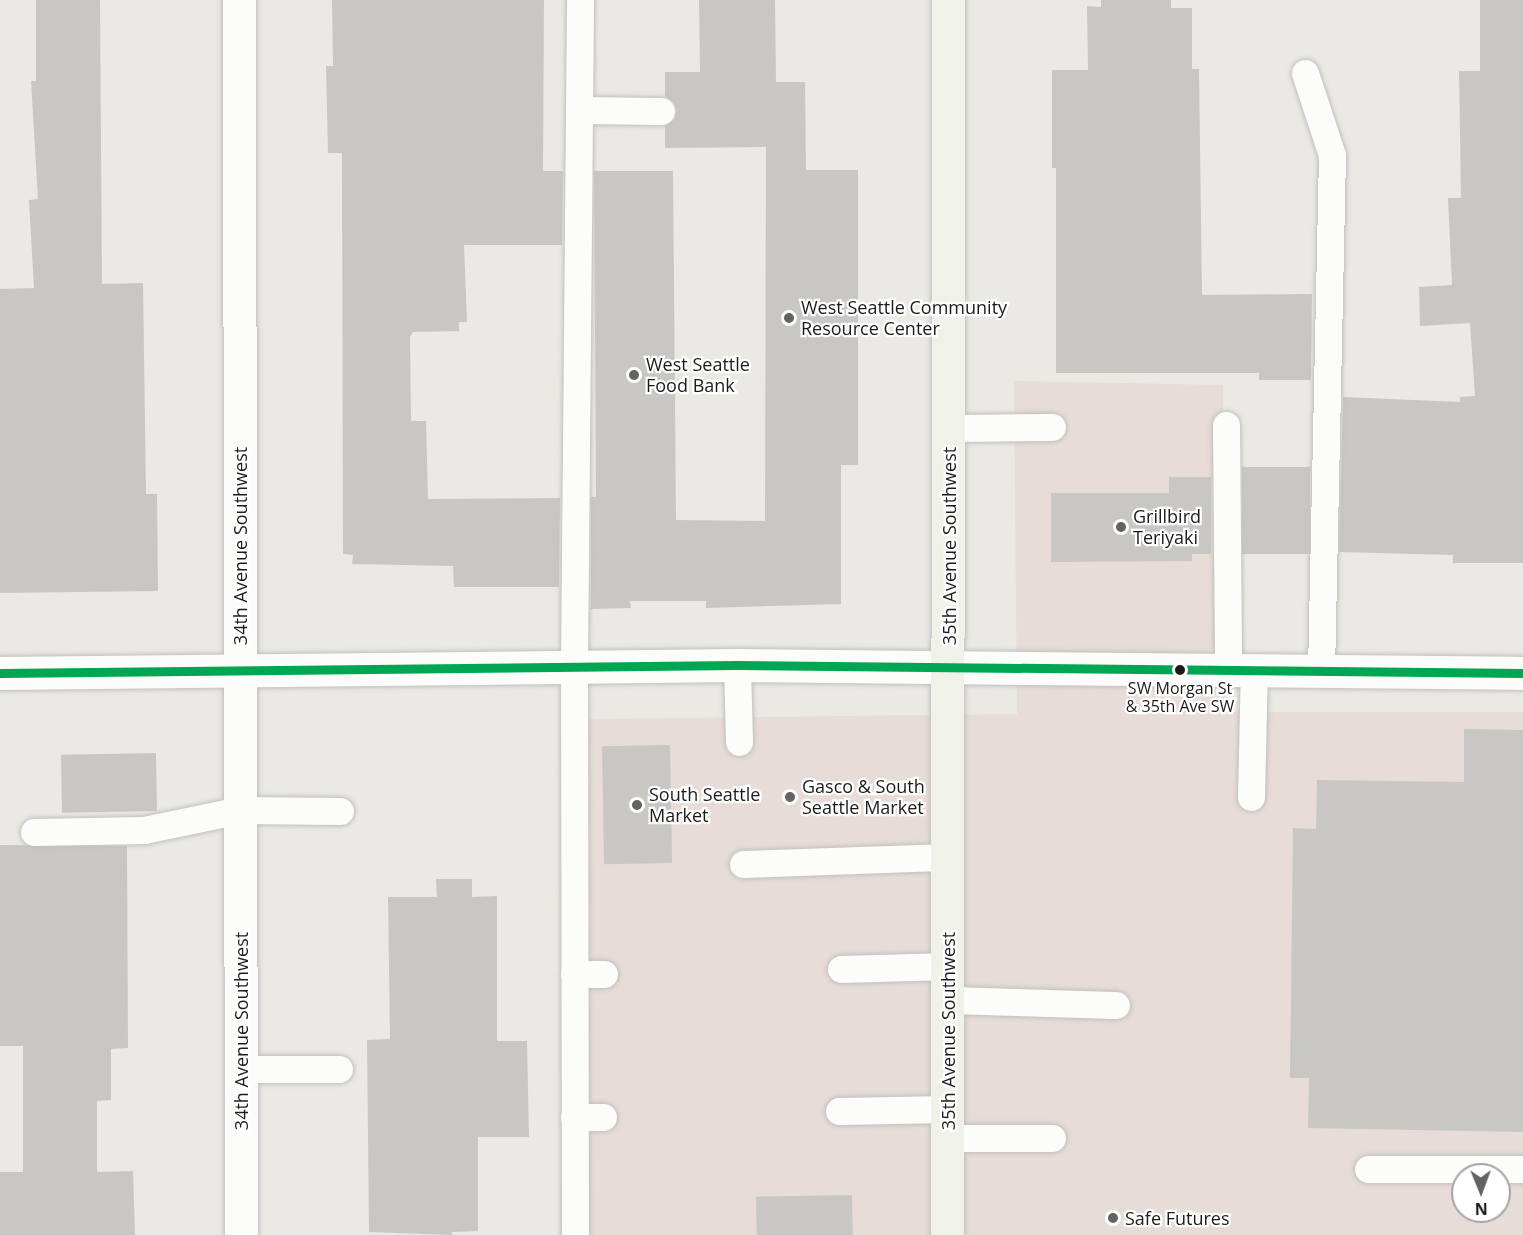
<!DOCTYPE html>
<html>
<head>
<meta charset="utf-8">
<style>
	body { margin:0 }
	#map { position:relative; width:1523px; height:1235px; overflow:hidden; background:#eae9e4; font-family:"Open Sans",sans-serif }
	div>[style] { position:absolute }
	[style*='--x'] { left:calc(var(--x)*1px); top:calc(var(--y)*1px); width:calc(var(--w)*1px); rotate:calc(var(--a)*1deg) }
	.commercial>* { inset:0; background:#e7dcd7 }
	.building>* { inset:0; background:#c8c7c4; transform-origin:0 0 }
	.roads { filter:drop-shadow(0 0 2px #c1c0be) drop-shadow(0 0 2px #c1c0be) }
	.service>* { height:27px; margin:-13.5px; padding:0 13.5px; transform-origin:13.5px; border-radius:13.5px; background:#fcfcfb }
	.minor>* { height:33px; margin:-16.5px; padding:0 16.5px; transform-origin:16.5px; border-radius:16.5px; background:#fcfcfb }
	.tertiary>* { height:33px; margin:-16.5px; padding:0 16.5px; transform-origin:16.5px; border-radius:16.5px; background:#fcfcfb }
	.secondary>* { height:33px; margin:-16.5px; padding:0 16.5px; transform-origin:16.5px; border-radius:16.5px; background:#f0f2e9 }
	.bus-1>* { height:9px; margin:-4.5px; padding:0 4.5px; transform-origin:4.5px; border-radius:4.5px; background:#00a651 }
	.dots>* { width:16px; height:16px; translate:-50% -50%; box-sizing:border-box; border:3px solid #fff; border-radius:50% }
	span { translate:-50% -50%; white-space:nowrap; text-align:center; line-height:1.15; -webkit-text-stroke:4.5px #fff; paint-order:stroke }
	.bus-label { font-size:16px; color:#1b1b1b }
	.poi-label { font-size:18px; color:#1b1b1b }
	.left { translate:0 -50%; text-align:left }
	.street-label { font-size:18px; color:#1b1b1b }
	.north { position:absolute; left:1451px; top:1163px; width:60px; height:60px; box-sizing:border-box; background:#fff; border:2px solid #a4a4a4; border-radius:50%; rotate:179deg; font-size:16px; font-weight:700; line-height:24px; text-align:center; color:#1b1b1b }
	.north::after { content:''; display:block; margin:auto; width:21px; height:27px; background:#636361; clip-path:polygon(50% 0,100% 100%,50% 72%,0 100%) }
</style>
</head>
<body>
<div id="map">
	<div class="commercial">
		<i style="clip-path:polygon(evenodd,1014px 381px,1223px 385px,1226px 712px,1523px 712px,1523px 1235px,589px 1235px,587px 719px,1017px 714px,1014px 381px,1463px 1175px,1499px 1175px,1499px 1211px,1463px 1211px,1463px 1175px)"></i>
	</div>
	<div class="building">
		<i style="clip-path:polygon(36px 0,100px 0,102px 284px,143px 283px,146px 494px,157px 494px,158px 591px,0 593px,0 289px,34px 288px,29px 200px,38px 199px,31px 81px,36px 81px)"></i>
		<i style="clip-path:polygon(332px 0,544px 0,543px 171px,563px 171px,562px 245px,464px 245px,467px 322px,459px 322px,459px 331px,413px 332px,410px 337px,411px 421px,426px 421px,428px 499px,560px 498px,559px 587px,454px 587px,453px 566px,352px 564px,353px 555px,343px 554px,342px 153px,328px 153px,326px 66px,333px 66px)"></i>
		<i style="clip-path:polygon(699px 0,775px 0,776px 82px,805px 82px,806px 170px,858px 170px,858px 465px,841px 465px,841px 604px,706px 608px,706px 601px,630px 601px,631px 608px,591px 609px,591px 497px,596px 497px,594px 171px,673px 171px,676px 520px,765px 521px,766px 147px,665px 148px,665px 126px,674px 120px,677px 111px,674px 103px,665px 96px,665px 72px,700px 72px)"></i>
		<i style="clip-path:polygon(1101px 0,1171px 0,1171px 8px,1192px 8px,1192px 69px,1199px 69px,1202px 295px,1312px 294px,1311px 380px,1259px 380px,1259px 373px,1056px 373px,1056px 168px,1052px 168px,1052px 70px,1088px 70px,1087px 6px,1101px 7px)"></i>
		<i style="clip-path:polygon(1480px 0,1523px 0,1523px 563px,1453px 563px,1453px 555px,1339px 552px,1343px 397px,1460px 402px,1460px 397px,1475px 396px,1470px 323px,1420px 326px,1419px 287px,1452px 285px,1448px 198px,1461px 198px,1459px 71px,1480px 71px)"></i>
		<i style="left:1242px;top:467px;width:68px;height:87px"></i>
		<i style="clip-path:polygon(1169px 477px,1211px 477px,1211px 554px,1192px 554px,1192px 561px,1051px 562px,1051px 493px,1169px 493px)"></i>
		<i style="clip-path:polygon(1464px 729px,1523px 730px,1523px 1132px,1308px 1128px,1309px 1078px,1290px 1078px,1293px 828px,1316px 829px,1317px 780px,1464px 782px)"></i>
		<i style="left:670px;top:745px;width:118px;height:68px;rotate:89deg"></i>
		<i style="left:156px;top:753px;width:58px;height:95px;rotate:89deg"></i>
		<i style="clip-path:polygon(0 845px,127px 846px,128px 1048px,111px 1049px,111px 1100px,97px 1101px,97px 1172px,133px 1171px,135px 1235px,0 1235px,0 1172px,23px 1172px,23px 1046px,0 1046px)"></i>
		<i style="clip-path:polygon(436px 879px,472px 879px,472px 897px,497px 896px,497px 1041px,527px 1041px,529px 1137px,478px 1137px,478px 1231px,452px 1232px,452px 1235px,369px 1232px,367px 1040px,390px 1039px,388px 897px,437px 897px)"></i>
		<i style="left:852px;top:1195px;width:40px;height:96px;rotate:89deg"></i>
	</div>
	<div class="roads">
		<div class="service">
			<i style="--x:1305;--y:73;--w:86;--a:71.8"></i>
			<i style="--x:1332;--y:155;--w:515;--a:91.22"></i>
			<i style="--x:579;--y:110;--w:82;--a:0.7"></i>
			<i style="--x:1226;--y:425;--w:244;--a:89.5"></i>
			<i style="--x:948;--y:428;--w:104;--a:-0.6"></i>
			<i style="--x:737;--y:665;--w:77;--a:88.5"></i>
			<i style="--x:1251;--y:797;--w:128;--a:-88.7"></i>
			<i style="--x:34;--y:832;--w:110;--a:-1"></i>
			<i style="--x:144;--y:830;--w:98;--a:-11.8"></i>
			<i style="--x:240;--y:810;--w:100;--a:0.6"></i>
			<i style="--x:743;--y:864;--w:205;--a:-2"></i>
			<i style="--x:841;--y:969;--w:107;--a:-1.6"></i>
			<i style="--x:574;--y:974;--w:30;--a:0"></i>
			<i style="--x:948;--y:1000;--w:168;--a:1.7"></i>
			<i style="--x:241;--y:1069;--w:98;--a:0"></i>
			<i style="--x:839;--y:1111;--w:108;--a:-1.1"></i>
			<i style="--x:574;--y:1117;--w:29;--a:0"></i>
			<i style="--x:947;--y:1138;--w:105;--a:0"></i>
			<i style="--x:1368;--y:1169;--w:155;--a:0"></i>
			<i style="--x:575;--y:1235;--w:570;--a:-90.1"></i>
			<i style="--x:574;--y:665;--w:665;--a:-89.48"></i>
		</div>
		<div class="minor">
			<i style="--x:239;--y:0;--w:1235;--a:89.91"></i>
		</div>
		<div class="tertiary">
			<i style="--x:0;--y:673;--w:737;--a:-0.62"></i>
			<i style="--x:737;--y:665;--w:786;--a:0.58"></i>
		</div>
		<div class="secondary">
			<i style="--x:947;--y:1235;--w:1235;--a:-89.95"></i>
		</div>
	</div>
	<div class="bus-1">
		<i style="--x:0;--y:673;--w:737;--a:-0.62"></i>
		<i style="--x:737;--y:665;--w:786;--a:0.58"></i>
	</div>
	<div class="dots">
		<i style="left:789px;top:318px;background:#636361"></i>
		<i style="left:634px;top:375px;background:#636361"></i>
		<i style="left:1121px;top:527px;background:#636361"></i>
		<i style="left:1180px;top:670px;background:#1b1b1b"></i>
		<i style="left:790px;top:797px;background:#636361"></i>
		<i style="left:637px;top:805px;background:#636361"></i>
		<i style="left:1113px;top:1218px;background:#636361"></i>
	</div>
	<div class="bus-label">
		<span style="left:1180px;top:697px">SW Morgan St<br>&amp; 35th Ave SW</span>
	</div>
	<div class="poi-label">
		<span class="left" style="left:801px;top:318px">West Seattle Community<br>Resource Center</span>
		<span class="left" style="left:646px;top:375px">West Seattle<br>Food Bank</span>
		<span class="left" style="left:1133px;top:527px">Grillbird<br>Teriyaki</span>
		<span class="left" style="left:802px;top:797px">Gasco &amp; South<br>Seattle Market</span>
		<span class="left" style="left:649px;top:805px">South Seattle<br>Market</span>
		<span class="left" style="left:1125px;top:1218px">Safe Futures</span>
	</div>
	<div class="street-label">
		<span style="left:240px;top:546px;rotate:-90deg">34th Avenue Southwest</span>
		<span style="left:949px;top:546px;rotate:-90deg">35th Avenue Southwest</span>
		<span style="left:241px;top:1031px;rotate:-90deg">34th Avenue Southwest</span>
		<span style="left:948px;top:1031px;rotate:-90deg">35th Avenue Southwest</span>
	</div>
	<div class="north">N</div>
</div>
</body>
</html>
